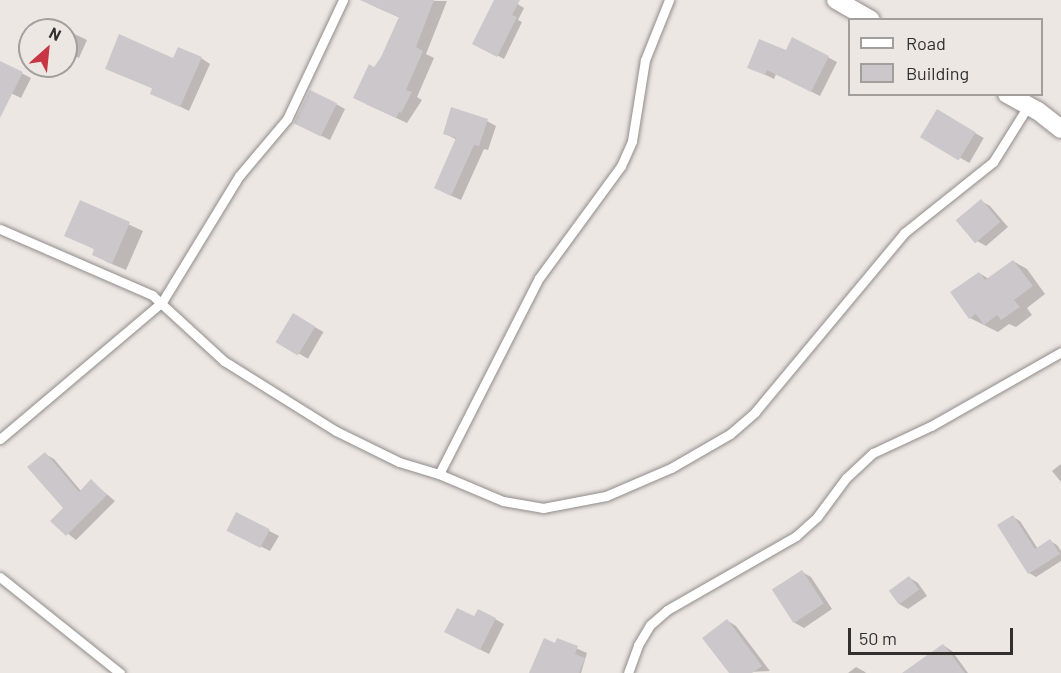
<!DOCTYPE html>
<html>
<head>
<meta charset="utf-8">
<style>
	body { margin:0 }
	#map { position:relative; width:1061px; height:673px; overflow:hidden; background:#ede7e4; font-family:Barlow,sans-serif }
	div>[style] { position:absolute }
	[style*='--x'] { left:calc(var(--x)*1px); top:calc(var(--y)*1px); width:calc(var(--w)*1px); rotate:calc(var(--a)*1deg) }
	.shadow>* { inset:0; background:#0003; transform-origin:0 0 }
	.building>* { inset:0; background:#ccc7cb; transform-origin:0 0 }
	.roads { filter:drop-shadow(0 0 2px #918c89) drop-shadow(0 0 2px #918c89) }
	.service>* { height:9px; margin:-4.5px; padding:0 4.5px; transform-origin:4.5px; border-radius:4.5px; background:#fff }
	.minor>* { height:18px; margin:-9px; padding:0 9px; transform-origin:9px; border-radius:9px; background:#fff }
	span { translate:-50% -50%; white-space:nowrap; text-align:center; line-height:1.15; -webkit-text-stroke:4.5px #ede7e4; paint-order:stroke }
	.legend { position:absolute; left:848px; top:18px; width:195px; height:78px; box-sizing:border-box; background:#ede7e4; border:2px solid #a29e9c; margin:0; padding:8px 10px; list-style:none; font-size:18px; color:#32302f }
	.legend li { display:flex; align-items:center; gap:12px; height:30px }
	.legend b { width:30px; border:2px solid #a29e9c }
	.north { position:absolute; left:18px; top:18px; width:60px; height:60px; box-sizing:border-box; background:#ede7e4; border:2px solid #a29e9c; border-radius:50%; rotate:27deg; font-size:16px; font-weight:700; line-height:24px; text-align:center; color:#32302f }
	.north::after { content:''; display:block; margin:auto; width:21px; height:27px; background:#c63643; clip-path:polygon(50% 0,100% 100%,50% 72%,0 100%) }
	.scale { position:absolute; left:848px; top:628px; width:165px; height:27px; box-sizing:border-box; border:3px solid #32302f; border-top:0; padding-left:8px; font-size:18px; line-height:21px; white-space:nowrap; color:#32302f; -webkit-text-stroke:4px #ede7e4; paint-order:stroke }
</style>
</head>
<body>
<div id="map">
	<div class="shadow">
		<i style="clip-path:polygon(370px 0,447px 1px,426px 54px,434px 58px,417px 97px,422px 100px,407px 123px,366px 104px,375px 69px,382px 58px,400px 18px,369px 4px)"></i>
		<i style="clip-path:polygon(496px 0,511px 0,524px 8px,518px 20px,522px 22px,504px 59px,474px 43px)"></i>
		<i style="clip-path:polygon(53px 24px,87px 40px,79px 58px,66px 52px,66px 30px,51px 30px)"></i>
		<i style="clip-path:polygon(793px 39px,837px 62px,820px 96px,776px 74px,774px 79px,749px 67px,787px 52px)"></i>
		<i style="clip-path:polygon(201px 58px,210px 64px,189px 111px,152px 93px,154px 89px,116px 73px,174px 60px)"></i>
		<i style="clip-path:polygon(0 62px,31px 78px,21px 98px,0 88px)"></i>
		<i style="clip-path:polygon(336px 104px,345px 109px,330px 140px,305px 128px)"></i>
		<i style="left:937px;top:111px;width:54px;height:29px;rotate:30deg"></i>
		<i style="clip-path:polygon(487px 121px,496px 126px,488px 150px,484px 149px,461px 200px,445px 193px,457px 140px,444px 133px)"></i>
		<i style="clip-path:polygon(981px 201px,990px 206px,1008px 227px,986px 246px,977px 241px)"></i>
		<i style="clip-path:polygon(80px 202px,143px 231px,126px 270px,107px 262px,94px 254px,96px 250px,66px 235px)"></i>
		<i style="clip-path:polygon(1013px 261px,1027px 269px,1045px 294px,1027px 308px,1032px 315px,1016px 327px,1009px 324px,998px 332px,970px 318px,979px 273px,989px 279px)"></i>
		<i style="left:294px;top:315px;width:34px;height:31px;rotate:30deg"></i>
		<i style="clip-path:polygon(45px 454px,54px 459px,81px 491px,91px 481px,115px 501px,76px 540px,52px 521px,65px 508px)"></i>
		<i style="clip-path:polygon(1061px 464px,1061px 482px,1052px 471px)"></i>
		<i style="clip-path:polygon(237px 514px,279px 536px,270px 551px,238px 535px)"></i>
		<i style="clip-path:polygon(1013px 517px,1020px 521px,1038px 549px,1050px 541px,1057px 545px,1061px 551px,1061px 561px,1036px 577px,1029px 573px)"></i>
		<i style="clip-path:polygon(802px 572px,811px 577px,832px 609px,804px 628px,795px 623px)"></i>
		<i style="clip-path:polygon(910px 578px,918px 583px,927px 596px,908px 609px,899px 604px)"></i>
		<i style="clip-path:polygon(475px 618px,495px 619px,504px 624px,489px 654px,455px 637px)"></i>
		<i style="clip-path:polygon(728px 621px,736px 626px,770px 671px,731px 673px)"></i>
		<i style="clip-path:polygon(558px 640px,587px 653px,581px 673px,534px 673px)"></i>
		<i style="clip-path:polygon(943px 645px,952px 651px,968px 673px,916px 673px)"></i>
		<i style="clip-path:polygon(856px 667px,865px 672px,866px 673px,848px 673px)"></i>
	</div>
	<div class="building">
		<i style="clip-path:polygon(360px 0,434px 0,416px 47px,423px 51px,406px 90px,412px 92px,401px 113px,399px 112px,396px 118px,353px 98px,369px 64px,374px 67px,381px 57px,399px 17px)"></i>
		<i style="clip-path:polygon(494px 0,520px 0,512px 15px,517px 17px,497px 57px,472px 44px)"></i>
		<i style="clip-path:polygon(119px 34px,173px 58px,178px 47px,202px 57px,180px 107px,150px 94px,152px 88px,105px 69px)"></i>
		<i style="clip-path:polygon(792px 37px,829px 56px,811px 92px,767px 70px,765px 75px,747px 68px,759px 39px,786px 50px)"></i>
		<i style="clip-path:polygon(0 61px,23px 72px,0 118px)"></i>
		<i style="left:310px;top:90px;width:30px;height:37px;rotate:26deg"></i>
		<i style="clip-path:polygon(451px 107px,488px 119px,479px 146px,474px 145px,451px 196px,434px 188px,456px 138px,443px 134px)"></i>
		<i style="left:937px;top:109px;width:45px;height:33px;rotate:31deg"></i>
		<i style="left:981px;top:199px;width:30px;height:33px;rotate:50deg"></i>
		<i style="clip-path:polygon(80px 200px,130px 222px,112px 264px,92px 255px,94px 249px,64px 236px)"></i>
		<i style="clip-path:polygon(1013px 260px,1033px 286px,1014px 300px,1020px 307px,1001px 320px,997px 315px,984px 325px,976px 314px,969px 319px,950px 292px,979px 272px,985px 280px)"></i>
		<i style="left:293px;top:313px;width:26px;height:34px;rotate:31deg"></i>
		<i style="clip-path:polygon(45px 452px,79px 492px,91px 479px,107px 495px,66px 536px,50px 521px,63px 508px,27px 467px)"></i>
		<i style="left:236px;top:512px;width:38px;height:21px;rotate:27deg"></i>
		<i style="clip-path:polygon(1013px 515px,1035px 549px,1050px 539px,1060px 554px,1028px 574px,997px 525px)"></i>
		<i style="left:802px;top:570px;width:40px;height:36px;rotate:57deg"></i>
		<i style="left:909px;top:576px;width:17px;height:25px;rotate:54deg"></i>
		<i style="clip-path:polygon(457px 608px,474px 616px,478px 609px,496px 618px,480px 650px,444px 632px)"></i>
		<i style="clip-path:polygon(727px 619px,762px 666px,752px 673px,729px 673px,702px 638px)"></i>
		<i style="clip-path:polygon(544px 638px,555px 643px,557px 638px,578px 646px,575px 654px,585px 658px,579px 673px,529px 673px)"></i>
		<i style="clip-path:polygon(943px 644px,965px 673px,902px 673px)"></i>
	</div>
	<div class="roads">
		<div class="service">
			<i style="--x:0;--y:229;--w:166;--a:23.5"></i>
			<i style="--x:152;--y:295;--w:98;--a:42.5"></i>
			<i style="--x:224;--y:361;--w:132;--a:32"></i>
			<i style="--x:336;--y:431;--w:70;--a:26.2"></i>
			<i style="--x:399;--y:462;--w:42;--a:16.7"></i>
			<i style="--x:439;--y:474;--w:220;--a:-63"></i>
			<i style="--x:539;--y:278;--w:139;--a:-53.8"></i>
			<i style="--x:621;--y:166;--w:27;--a:-66"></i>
			<i style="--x:632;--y:141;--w:82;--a:-80.9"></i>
			<i style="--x:645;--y:60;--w:65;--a:-68.2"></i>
			<i style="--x:0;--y:439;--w:212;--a:-40.2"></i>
			<i style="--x:162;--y:302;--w:148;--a:-58.6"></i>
			<i style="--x:239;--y:176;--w:75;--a:-49.9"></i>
			<i style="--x:287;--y:119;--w:132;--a:-64.8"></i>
			<i style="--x:439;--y:474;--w:69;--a:22.9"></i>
			<i style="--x:503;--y:501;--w:41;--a:9.9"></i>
			<i style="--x:543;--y:508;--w:64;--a:-10.8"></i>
			<i style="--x:606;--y:496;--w:71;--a:-23.3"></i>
			<i style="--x:671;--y:468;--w:68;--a:-30"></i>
			<i style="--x:730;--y:434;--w:33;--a:-41"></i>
			<i style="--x:755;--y:412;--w:233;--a:-50.2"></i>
			<i style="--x:904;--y:233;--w:114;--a:-38.6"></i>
			<i style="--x:993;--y:162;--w:66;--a:-58"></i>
			<i style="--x:0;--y:577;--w:154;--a:38.7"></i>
			<i style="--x:628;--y:673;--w:30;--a:-70"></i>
			<i style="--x:638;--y:645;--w:23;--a:-59"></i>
			<i style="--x:650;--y:625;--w:23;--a:-41"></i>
			<i style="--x:667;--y:610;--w:149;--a:-29.8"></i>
			<i style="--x:796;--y:536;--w:28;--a:-42"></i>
			<i style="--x:817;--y:517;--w:49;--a:-53.4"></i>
			<i style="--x:846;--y:478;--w:37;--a:-43"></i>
			<i style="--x:873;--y:453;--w:64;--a:-25"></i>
			<i style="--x:931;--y:426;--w:150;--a:-29.6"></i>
		</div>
		<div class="minor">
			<i style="--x:836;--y:0;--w:40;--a:29.7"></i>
			<i style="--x:1007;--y:94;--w:35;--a:29"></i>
			<i style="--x:1038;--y:111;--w:29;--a:38"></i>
		</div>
	</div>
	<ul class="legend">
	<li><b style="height:8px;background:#fff"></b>Road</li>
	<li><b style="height:16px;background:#ccc7cb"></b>Building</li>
	</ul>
	<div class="north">N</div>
	<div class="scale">50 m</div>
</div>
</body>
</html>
